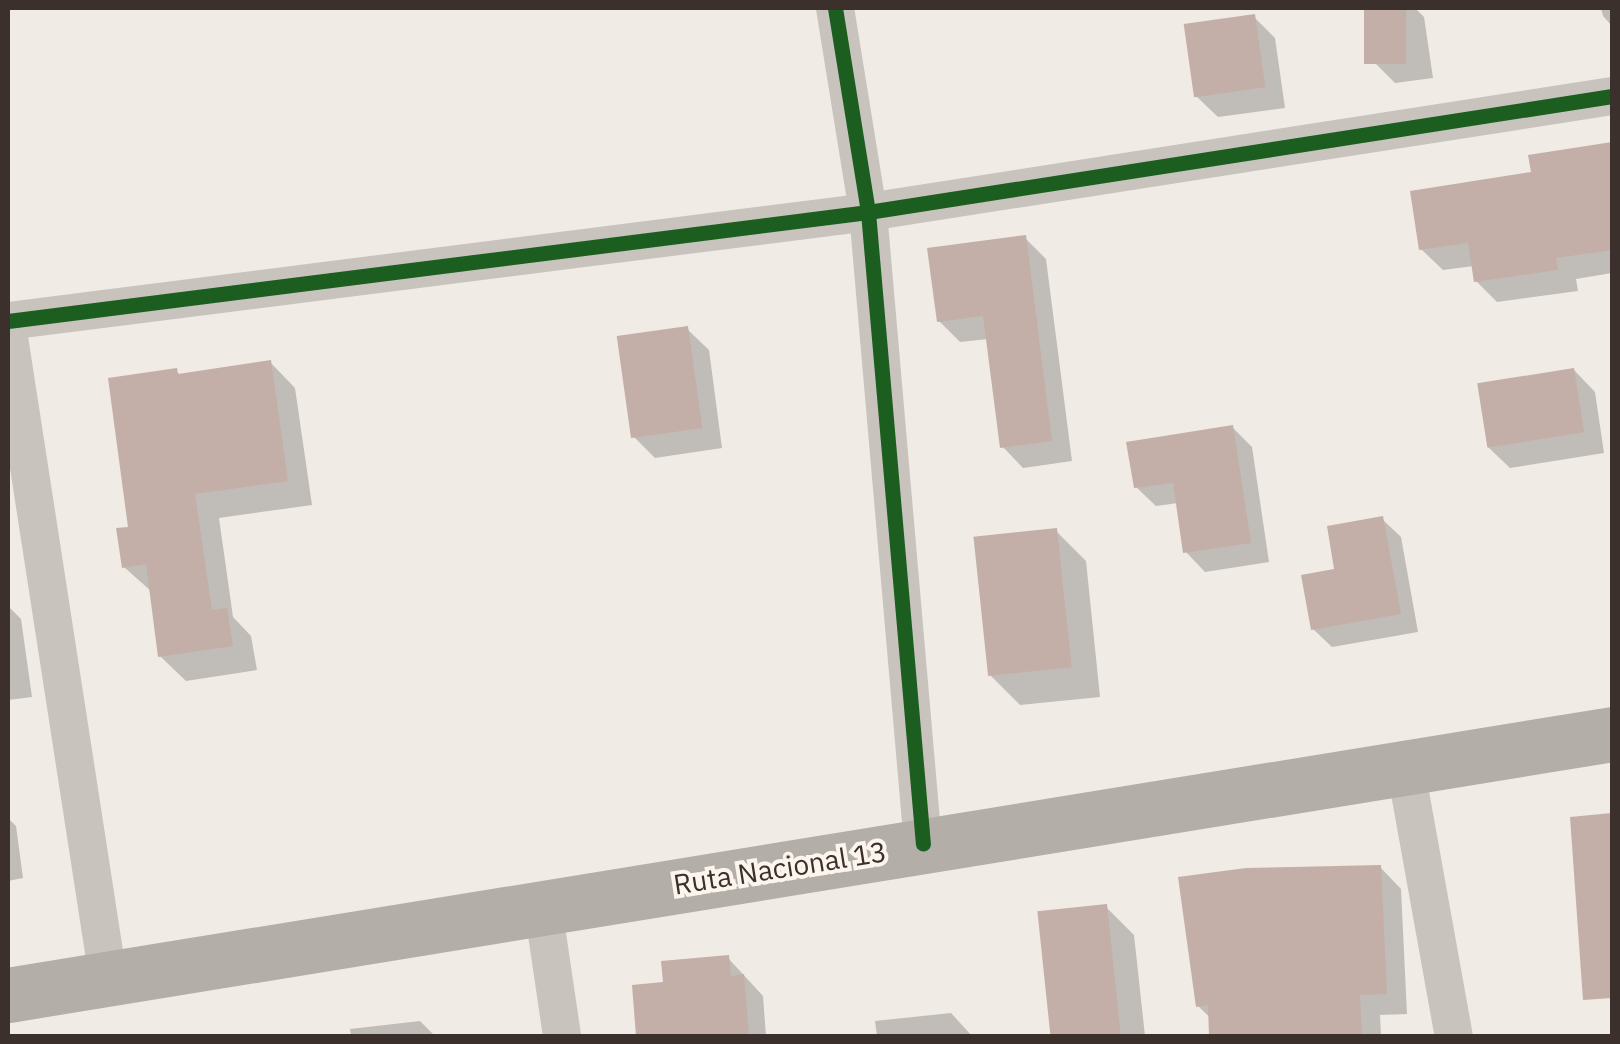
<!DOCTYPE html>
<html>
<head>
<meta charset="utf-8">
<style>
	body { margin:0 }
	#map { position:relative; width:1620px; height:1044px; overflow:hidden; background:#f0ebe5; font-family:"IBM Plex Sans",sans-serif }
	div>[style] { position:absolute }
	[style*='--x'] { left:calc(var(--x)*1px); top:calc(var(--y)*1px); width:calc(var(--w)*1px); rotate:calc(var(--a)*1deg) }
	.shadow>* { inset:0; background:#0003 }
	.building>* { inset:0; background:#c3afa7; transform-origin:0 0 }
	.minor>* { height:38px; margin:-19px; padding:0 19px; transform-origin:19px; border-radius:19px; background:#c9c3be }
	.trunk>* { height:55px; margin:-27.5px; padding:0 27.5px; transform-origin:27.5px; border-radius:27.5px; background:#b4aea8 }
	.cycleway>* { height:15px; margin:-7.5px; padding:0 7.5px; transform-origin:7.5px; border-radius:7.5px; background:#1b5e20 }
	span { translate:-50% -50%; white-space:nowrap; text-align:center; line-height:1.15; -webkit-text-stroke:8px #fbf5ee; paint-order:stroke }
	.street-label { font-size:28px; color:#3b302b }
	.frame { position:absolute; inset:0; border:10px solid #3b302b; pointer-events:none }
</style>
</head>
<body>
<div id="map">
	<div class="shadow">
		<i style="clip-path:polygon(1366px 8px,1415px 8px,1424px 17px,1433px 78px,1395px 83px,1374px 62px)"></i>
		<i style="clip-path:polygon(1601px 8px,1612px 8px,1612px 26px,1603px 16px)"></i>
		<i style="clip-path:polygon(1254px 17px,1275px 38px,1285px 108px,1218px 117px,1196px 96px)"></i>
		<i style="clip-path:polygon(1612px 145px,1612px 273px,1576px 279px,1578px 291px,1497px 302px,1476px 281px,1474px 266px,1443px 270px,1421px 249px,1534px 175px,1531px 157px)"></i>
		<i style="clip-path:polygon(1025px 238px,1046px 259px,1072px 461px,1023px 468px,1002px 446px,988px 339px,960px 342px,939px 321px)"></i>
		<i style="clip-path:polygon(687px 329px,709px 350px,722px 448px,655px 458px,634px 437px)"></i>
		<i style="clip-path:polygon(270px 362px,295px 388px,312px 505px,219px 518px,233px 617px,251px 636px,257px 670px,186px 681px,160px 656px,152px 592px,124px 567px,131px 529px,176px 371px,181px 376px)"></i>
		<i style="clip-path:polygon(1574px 370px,1595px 392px,1604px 453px,1510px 468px,1488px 447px)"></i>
		<i style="clip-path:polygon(1233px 428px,1252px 447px,1269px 562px,1205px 572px,1186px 552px,1178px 503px,1156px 506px,1136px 487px)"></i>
		<i style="clip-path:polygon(1382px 519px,1401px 537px,1418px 632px,1332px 647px,1313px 629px)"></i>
		<i style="clip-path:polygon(1056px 531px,1086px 561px,1100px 697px,1020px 705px,990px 675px)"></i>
		<i style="clip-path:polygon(8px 606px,21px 619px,32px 697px,8px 700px)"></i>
		<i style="clip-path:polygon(1612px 816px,1612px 985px,1604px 986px,1573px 819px)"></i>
		<i style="clip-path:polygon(8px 818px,16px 826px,23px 878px,8px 881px)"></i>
		<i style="clip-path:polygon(1380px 867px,1401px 889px,1407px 1014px,1380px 1015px,1381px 1036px,1309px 1036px,1308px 1017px,1220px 1027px,1198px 1006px)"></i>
		<i style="clip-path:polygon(1106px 907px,1134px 935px,1145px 1036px,1053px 1036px,1040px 914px)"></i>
		<i style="clip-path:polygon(728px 958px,763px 996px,766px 1036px,639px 1036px,635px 987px,665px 984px)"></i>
		<i style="clip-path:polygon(951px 1013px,972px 1036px,877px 1036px,875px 1021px)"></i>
		<i style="clip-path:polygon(420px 1021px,435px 1036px,351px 1036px,350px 1029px)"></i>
	</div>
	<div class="building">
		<i style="left:1364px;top:8px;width:42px;height:56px"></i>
		<i style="left:1255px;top:14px;width:74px;height:72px;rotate:82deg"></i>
		<i style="clip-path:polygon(1612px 142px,1612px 250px,1556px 258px,1558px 270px,1474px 282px,1468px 243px,1419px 250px,1410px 191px,1531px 172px,1528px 155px)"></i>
		<i style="clip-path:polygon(1026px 235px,1052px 441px,1000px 448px,983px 316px,937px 322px,927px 248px)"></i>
		<i style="left:688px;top:326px;width:103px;height:72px;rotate:82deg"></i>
		<i style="clip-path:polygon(271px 360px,288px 481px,195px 494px,212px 610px,227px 608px,233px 646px,158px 657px,146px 564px,122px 568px,116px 528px,128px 527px,108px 378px,177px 368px,178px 374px)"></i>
		<i style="left:1574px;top:368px;width:65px;height:98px;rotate:81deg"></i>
		<i style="clip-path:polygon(1233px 425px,1251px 543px,1183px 553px,1173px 483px,1134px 488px,1126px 442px)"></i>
		<i style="clip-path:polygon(1383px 516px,1401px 614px,1311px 630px,1301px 575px,1334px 569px,1327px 526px)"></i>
		<i style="left:1057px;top:528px;width:140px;height:84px;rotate:84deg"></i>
		<i style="clip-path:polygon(1612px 813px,1612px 998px,1583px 1000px,1570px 817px)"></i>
		<i style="clip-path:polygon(1381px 865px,1387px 994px,1360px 995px,1362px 1036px,1209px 1036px,1208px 1005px,1196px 1007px,1178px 877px,1246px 868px)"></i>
		<i style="left:1107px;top:904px;width:133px;height:70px;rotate:84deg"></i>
		<i style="clip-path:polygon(729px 955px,731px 976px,744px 974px,749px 1036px,636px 1036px,632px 985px,663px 982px,661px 961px)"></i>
	</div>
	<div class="minor">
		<i style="--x:835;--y:8;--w:207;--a:80.8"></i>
		<i style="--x:868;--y:212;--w:634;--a:85.03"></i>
		<i style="--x:8;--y:321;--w:867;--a:-7.22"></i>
		<i style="--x:868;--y:212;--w:753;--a:-8.86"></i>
		<i style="--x:8;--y:331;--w:655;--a:81.21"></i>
		<i style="--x:1405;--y:765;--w:275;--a:79.8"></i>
		<i style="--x:543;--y:907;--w:130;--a:81.6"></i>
	</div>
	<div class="trunk">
		<i style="--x:8;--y:995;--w:1625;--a:-9.24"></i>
	</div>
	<div class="cycleway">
		<i style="--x:835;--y:8;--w:207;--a:80.8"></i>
		<i style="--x:868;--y:212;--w:634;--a:85.03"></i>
		<i style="--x:8;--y:321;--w:867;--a:-7.22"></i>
		<i style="--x:868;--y:212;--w:753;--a:-8.86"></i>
	</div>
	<div class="street-label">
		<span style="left:780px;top:868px;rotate:-9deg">Ruta Nacional 13</span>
	</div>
	<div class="frame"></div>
</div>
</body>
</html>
